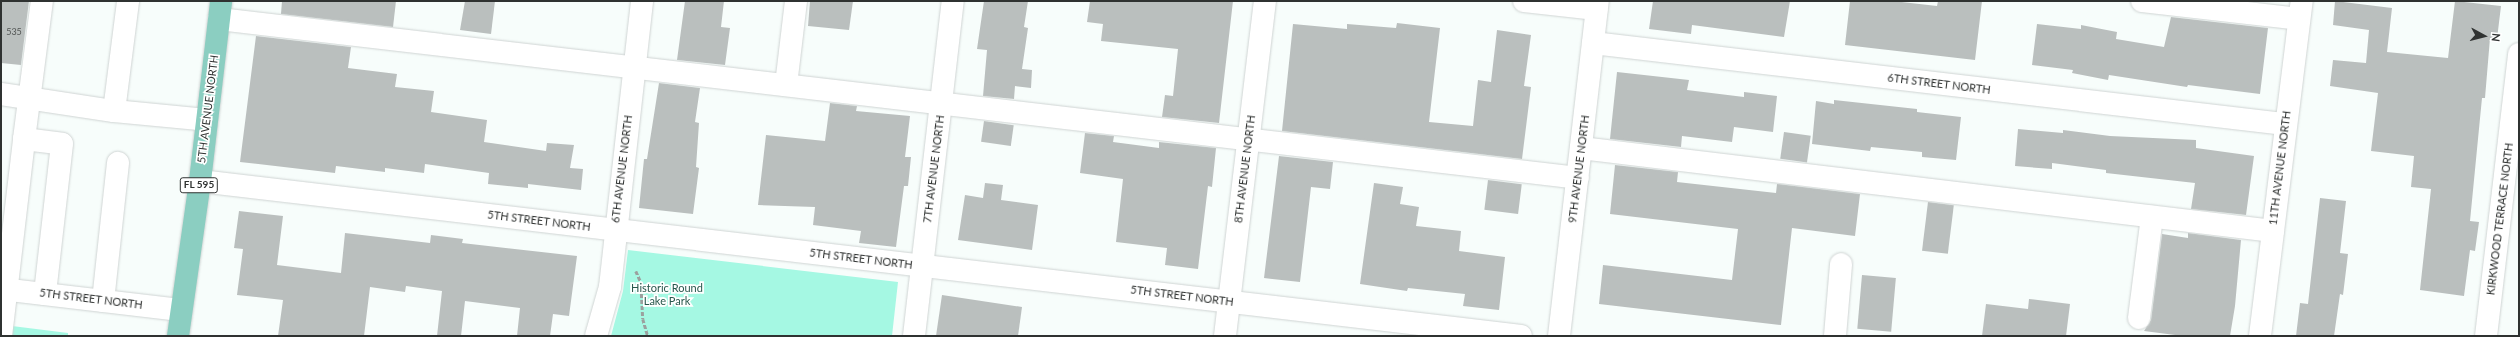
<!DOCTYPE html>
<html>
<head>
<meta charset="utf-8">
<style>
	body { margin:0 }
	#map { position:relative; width:2520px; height:337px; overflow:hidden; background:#f7fdfb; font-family:Lato,sans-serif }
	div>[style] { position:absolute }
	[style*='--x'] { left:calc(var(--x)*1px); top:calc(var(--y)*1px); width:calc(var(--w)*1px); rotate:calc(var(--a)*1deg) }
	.green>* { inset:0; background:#a5f8e3 }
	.building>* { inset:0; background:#babfbe; transform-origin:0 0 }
	.path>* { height:2.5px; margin-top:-1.25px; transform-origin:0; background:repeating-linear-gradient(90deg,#9ba09e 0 4px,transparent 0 6px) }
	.roads { filter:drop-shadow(0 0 1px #cfd4d3) drop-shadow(0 0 1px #cfd4d3) }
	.minor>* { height:22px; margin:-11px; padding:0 11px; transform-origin:11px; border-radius:11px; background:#fff }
	.major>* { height:22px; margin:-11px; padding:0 11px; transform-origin:11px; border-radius:11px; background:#8bcec1 }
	span { translate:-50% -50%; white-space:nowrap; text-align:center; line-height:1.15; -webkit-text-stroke:3.5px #fff; paint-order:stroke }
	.number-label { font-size:9px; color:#525554 }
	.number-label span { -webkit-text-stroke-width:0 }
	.shield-label span { padding:1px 3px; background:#fff; border:1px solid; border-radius:3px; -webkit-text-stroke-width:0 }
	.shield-label { font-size:10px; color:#2f3231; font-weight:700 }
	.street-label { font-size:11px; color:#2f3231 }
	.park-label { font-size:11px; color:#29584d }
	.frame { position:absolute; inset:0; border:2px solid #2f3231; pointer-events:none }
	.north { position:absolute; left:2464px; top:16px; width:40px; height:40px; -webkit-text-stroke:3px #fff; paint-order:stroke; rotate:97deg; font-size:11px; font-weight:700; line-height:16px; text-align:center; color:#2f3231 }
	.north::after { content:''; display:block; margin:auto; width:14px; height:18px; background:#2f3231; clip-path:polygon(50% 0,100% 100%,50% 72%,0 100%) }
</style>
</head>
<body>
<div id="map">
	<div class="green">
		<i style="clip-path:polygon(628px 250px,898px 282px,892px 336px,611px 336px,623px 291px)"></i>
		<i style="clip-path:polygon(12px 326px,68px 333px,68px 336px,11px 336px)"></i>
	</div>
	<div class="building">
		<i style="clip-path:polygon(1px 1px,29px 1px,21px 65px,1px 63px)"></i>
		<i style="clip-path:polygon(282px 1px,396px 1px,393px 27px,281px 14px)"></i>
		<i style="clip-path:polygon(465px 1px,495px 1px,491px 34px,460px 30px)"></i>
		<i style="clip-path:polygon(685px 1px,724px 1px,721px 27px,730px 28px,725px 65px,677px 60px)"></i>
		<i style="clip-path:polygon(810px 1px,853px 1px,849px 30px,808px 26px)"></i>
		<i style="clip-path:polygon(984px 1px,1028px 1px,1024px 27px,1028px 28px,1022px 69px,1032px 70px,1031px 88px,1015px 86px,1014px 99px,983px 96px,987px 50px,977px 49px)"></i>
		<i style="clip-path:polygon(1090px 1px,1233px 1px,1219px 123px,1162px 117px,1165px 95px,1173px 96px,1178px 49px,1101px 41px,1103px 24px,1087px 22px)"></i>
		<i style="clip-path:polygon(1653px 1px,1790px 1px,1784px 37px,1692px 25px,1691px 34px,1649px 29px)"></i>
		<i style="clip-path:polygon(1850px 1px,1893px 1px,1937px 6px,1938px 1px,1982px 1px,1975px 60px,1845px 45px)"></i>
		<i style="clip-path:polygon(2335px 1px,2392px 8px,2387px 52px,2448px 58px,2455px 1px,2501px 6px,2497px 39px,2490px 38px,2485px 98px,2482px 98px,2470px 221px,2479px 222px,2475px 251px,2470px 250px,2464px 296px,2420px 290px,2431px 189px,2411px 187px,2414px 156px,2371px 151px,2378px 93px,2330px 86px,2333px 60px,2366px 63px,2369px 30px,2333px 25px)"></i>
		<i style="clip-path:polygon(2171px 17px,2268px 28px,2260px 94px,2188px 85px,2187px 87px,2109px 75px,2108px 80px,2072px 73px,2073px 70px,2032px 65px,2037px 24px,2081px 29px,2081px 25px,2117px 32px,2116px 39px,2164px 47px)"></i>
		<i style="clip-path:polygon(1397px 23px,1440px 28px,1429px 122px,1473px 126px,1478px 80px,1491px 82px,1497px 30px,1531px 35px,1524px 86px,1531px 87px,1522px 159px,1282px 131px,1293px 24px,1347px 29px,1347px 24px,1396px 28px)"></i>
		<i style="clip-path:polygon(256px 36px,351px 47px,348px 68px,397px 74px,395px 87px,434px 91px,431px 112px,487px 120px,484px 142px,546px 151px,547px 143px,574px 145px,570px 168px,583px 169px,581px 190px,528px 184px,528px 188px,488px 184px,489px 173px,425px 164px,424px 173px,385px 168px,385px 172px,336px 166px,335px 173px,240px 162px)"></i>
		<i style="clip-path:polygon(1617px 72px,1689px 80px,1687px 90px,1744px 97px,1744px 92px,1777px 96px,1773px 132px,1734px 127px,1732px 142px,1682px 136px,1681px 147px,1610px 139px)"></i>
		<i style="clip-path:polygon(659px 83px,700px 88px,695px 122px,699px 123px,696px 167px,699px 168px,693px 214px,639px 208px,644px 159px,647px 159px)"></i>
		<i style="clip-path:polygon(1834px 100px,1917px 109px,1917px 112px,1961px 117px,1956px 160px,1922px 157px,1922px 152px,1871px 147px,1870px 151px,1812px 144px,1816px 101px,1834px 104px)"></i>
		<i style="clip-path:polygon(830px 103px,857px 106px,856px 111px,910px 116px,905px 157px,911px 157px,908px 186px,904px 186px,896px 247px,859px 243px,861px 231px,813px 225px,815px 207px,758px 205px,766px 135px,825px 141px)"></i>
		<i style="left:984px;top:121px;width:30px;height:21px;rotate:8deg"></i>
		<i style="clip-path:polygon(2018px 129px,2063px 133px,2063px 130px,2110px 136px,2196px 140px,2196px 148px,2254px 156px,2246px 215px,2191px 209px,2195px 183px,2106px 173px,2106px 170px,2052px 163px,2052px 169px,2015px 166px)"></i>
		<i style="left:1784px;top:132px;width:27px;height:27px;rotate:8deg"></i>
		<i style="clip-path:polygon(1085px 133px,1114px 136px,1113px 142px,1159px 148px,1159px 142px,1216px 148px,1212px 187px,1208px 186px,1198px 269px,1165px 265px,1167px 248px,1116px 242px,1123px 179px,1080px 173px)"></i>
		<i style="clip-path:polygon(1279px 156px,1333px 162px,1330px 189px,1311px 187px,1300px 282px,1264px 278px)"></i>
		<i style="clip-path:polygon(1615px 165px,1678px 172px,1677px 182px,1776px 193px,1777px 184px,1860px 194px,1855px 236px,1792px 228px,1781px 325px,1599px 304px,1603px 265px,1732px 280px,1738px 229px,1610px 214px)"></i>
		<i style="left:1488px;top:180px;width:34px;height:30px;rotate:7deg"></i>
		<i style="clip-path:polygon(985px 183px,1003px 185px,1001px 200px,1038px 205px,1032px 250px,958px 240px,965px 195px,983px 198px)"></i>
		<i style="clip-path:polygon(1374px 183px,1403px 187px,1400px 204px,1419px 207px,1416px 226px,1461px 231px,1459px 251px,1505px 257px,1499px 310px,1463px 306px,1465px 294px,1408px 288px,1407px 291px,1360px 284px)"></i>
		<i style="clip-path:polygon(2320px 198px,2346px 201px,2340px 253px,2348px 254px,2343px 295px,2340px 294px,2334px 336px,2296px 336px,2300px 303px,2308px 304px)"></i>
		<i style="left:1928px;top:202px;width:26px;height:49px;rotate:7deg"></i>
		<i style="clip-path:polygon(239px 211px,283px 216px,277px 265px,341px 273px,345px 233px,430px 243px,431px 235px,463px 239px,462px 243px,577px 256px,569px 316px,553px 314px,550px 336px,517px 336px,520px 308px,465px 301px,461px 336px,437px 336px,442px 291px,406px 286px,405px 292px,370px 287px,364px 336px,278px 336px,283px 300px,237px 295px,243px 249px,234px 248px)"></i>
		<i style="clip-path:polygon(2188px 233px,2241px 240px,2235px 306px,2230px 336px,2183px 336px,2144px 331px,2151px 320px,2162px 234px,2188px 238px)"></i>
		<i style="left:1862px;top:275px;width:34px;height:54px;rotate:5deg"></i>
		<i style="clip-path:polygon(942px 295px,1022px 307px,1018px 336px,936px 336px)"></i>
		<i style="clip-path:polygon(2029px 299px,2070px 304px,2066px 336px,1982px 336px,1986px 304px,2028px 309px)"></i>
	</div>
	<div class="path">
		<i style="--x:636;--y:271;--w:12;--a:66"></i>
		<i style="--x:641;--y:282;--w:37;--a:87"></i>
		<i style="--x:643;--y:319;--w:18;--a:74"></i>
	</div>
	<div class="roads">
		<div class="minor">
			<i style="--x:1524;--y:1;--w:73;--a:6.3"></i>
			<i style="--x:2142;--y:1;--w:158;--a:6.5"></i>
			<i style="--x:219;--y:19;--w:1368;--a:6.67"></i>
			<i style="--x:1593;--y:43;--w:697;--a:6.68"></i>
			<i style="--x:786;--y:85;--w:85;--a:-83.2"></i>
			<i style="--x:1;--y:94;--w:114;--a:8.6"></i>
			<i style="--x:114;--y:111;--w:93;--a:5.5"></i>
			<i style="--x:114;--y:111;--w:111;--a:-82.7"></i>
			<i style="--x:24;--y:139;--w:139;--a:-82.6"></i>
			<i style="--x:1581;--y:148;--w:697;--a:6.84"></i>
			<i style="--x:200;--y:181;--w:1330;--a:6.69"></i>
			<i style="--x:1;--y:289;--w:180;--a:6.7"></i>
			<i style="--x:103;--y:301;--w:139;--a:-83.8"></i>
			<i style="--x:2139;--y:318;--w:102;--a:-82.7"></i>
			<i style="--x:1;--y:336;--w:198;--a:-83.3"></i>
			<i style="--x:24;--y:139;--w:38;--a:7"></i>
			<i style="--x:62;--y:144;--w:151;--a:96.5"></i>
			<i style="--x:596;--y:336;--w:51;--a:-74.1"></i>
			<i style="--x:610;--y:287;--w:288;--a:-83.6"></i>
			<i style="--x:914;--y:336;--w:337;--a:-83.4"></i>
			<i style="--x:1225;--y:336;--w:337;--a:-83.2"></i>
			<i style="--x:1559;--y:336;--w:337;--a:-83.4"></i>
			<i style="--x:1835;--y:336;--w:72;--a:-85.2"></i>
			<i style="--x:2260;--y:336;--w:338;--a:-82.9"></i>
			<i style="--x:2486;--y:336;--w:284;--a:-83.3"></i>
		</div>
		<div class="major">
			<i style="--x:178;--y:336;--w:157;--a:-81.9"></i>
			<i style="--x:200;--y:181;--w:181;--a:-83.3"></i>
		</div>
	</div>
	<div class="number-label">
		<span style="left:14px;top:32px">535</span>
	</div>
	<div class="shield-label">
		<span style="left:199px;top:185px">FL 595</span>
	</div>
	<div class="street-label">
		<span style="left:1939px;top:84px;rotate:7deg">6TH STREET NORTH</span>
		<span style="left:208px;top:109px;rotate:-83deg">5TH AVENUE NORTH</span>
		<span style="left:2280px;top:168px;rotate:-83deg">11TH AVENUE NORTH</span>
		<span style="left:622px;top:169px;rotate:-83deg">6TH AVENUE NORTH</span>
		<span style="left:934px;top:169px;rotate:-83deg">7TH AVENUE NORTH</span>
		<span style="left:1245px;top:169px;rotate:-83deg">8TH AVENUE NORTH</span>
		<span style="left:1579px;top:169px;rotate:-83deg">9TH AVENUE NORTH</span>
		<span style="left:2500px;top:219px;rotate:-83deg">KIRKWOOD TERRACE NORTH</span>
		<span style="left:539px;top:221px;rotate:7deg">5TH STREET NORTH</span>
		<span style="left:861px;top:259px;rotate:7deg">5TH STREET NORTH</span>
		<span style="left:1182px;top:296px;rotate:7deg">5TH STREET NORTH</span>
		<span style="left:91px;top:299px;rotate:7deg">5TH STREET NORTH</span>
	</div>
	<div class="park-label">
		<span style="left:667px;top:295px">Historic Round<br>Lake Park</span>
	</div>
	<div class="frame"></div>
	<div class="north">N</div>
</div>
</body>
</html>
